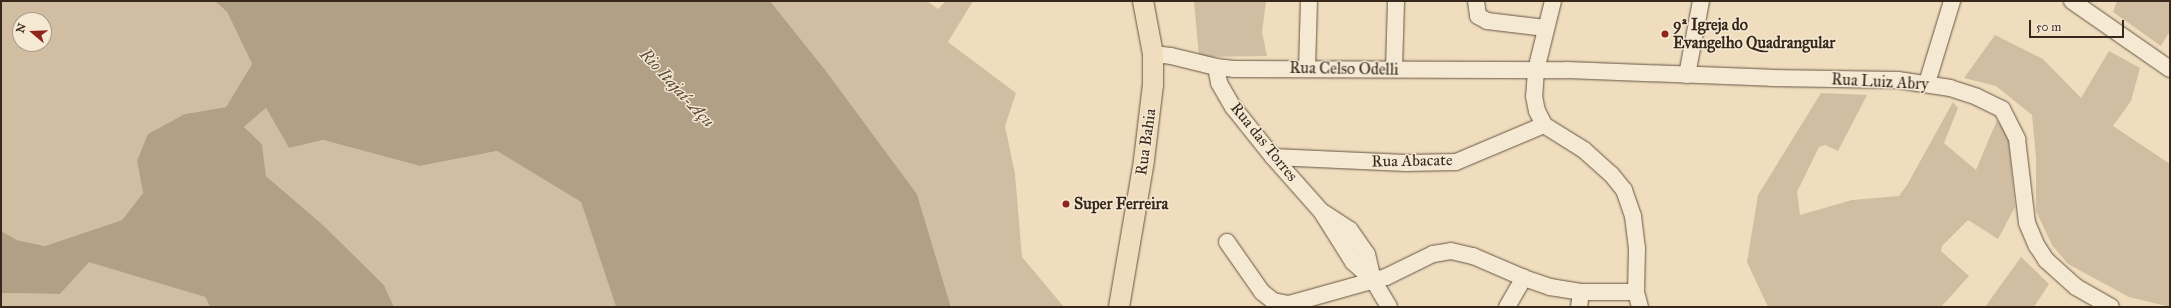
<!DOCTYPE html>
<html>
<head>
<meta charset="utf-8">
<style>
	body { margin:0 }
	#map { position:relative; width:2171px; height:308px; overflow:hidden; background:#f0ddbd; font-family:"IM FELL Great Primer",serif }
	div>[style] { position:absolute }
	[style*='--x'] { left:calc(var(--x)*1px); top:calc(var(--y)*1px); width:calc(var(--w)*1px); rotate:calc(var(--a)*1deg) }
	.green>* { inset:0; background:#d1bea2 }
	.water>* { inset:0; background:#b19f86 }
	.roads { filter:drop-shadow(0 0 1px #654) drop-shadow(0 0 1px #654) }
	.minor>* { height:16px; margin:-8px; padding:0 8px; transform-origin:8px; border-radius:8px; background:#f5e9d4 }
	.major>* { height:20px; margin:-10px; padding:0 10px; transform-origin:10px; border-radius:10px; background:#f0ddbd }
	.dots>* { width:11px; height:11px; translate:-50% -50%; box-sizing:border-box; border:2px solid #f5e9d4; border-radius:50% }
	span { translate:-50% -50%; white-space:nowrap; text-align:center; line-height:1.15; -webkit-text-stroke:3px #f5e9d4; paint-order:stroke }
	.poi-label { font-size:16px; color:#38281c; font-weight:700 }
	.left { translate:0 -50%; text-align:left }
	.street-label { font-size:16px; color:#38281c }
	.water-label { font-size:17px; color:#5c4c3c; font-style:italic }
	.frame { position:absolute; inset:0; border:2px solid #38281c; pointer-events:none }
	.north { position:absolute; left:12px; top:12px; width:40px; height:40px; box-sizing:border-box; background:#f5e9d4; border:1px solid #a99c8a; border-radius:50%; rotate:289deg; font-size:11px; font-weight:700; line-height:16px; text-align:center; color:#38281c }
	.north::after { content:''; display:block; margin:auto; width:14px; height:18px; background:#8f2418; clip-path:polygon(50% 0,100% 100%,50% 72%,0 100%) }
	.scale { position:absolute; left:2029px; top:20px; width:95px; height:18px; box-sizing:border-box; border:2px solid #38281c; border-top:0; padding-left:5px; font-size:12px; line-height:14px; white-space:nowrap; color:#38281c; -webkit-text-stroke:3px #f5e9d4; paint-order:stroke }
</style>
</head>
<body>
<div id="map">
	<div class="green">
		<i style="clip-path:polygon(evenodd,1px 1px,215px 1px,227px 12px,252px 64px,226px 107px,185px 114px,137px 161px,143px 193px,122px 220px,45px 246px,17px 240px,1px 231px,1px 1px,20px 20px,44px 20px,44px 44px,20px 44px,20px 20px)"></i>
		<i style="clip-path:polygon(770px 1px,927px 1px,938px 9px,946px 1px,973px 1px,948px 42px,1016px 93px,1005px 126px,1015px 174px,1022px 257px,1064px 307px,951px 307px,917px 194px,826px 71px)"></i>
		<i style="clip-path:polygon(1194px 1px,1266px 1px,1262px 32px,1267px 56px,1199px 57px)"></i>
		<i style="clip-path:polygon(2117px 1px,2170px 1px,2170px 31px,2161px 46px,2113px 12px)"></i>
		<i style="clip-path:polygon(1995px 35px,2043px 59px,2081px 98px,2109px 51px,2140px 68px,2131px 101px,2113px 126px,2170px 164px,2170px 307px,2129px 297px,2068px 264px,2052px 245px,2036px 211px,2036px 158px,2032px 115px,1996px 86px,1964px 78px)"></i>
		<i style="clip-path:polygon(1821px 93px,1867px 95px,1838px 151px,1825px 145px,1819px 147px,1797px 192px,1800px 215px,1852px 200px,1899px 196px,1907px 185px,1953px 102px,1958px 108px,1944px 143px,1976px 170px,1997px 120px,2008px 135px,2015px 207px,1998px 239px,1968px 220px,1942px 246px,1941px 251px,1969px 276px,1941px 307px,1768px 307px,1747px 262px,1758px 195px)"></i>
		<i style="clip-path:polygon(266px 108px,289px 148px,323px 140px,420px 166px,497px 151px,581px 202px,616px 307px,394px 307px,384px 285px,323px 225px,266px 176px,262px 144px,244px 127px)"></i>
		<i style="clip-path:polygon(2021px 257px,2049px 284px,2034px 307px,1985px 307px)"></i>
		<i style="clip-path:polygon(89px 261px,205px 297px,210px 307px,1px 307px,1px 293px,60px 294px)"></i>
	</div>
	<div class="water">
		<i style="clip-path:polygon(215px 1px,770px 1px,826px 71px,917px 194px,951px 307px,616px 307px,581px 202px,497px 151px,420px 166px,323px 140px,289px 148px,266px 108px,244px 127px,262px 144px,266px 176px,323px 225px,384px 285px,394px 307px,210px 307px,205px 297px,89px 262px,60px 294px,1px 293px,1px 231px,17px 240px,45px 246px,122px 220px,143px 193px,137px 161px,148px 134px,185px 114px,226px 107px,252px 64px,227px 12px)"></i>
	</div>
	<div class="roads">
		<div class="minor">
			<i style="--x:1476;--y:1;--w:15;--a:82"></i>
			<i style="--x:1478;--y:16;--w:10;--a:29"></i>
			<i style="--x:1487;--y:21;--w:59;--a:6.8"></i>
			<i style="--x:1553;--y:1;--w:71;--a:103.8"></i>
			<i style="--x:1536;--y:70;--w:26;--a:94"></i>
			<i style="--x:1534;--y:96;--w:15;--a:79"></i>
			<i style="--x:1537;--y:111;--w:16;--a:63"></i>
			<i style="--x:1544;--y:125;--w:47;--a:32"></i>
			<i style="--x:1584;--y:150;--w:36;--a:42"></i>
			<i style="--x:1611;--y:174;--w:21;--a:51"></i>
			<i style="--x:1624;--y:190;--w:28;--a:71"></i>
			<i style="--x:1633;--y:216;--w:32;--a:83"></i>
			<i style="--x:1637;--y:248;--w:44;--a:91.3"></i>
			<i style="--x:1636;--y:292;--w:16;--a:75"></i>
			<i style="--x:2072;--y:1;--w:119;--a:34.8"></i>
			<i style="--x:1153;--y:54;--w:18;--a:6"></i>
			<i style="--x:1171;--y:56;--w:46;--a:13.7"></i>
			<i style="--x:1216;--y:67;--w:18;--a:6"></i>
			<i style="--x:1234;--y:69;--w:333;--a:0.2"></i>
			<i style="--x:1567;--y:70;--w:204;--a:2.2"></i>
			<i style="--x:1771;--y:78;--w:127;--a:0.9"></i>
			<i style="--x:1898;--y:80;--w:53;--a:8.7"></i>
			<i style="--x:1950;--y:88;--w:28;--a:18"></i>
			<i style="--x:1977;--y:97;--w:28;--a:26"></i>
			<i style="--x:2002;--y:109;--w:34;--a:63"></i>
			<i style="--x:2017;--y:139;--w:85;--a:83.2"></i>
			<i style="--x:2027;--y:223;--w:25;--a:67"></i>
			<i style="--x:2037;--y:246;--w:17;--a:57"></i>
			<i style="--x:2046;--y:260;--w:40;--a:42"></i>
			<i style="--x:2076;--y:287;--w:40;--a:29.7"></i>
			<i style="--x:1216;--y:67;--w:16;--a:79"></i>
			<i style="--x:1219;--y:83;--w:28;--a:60"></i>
			<i style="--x:1233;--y:107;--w:64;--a:51.3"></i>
			<i style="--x:1273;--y:157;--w:72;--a:48.4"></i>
			<i style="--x:1321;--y:211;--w:60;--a:57.9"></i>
			<i style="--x:1353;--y:262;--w:27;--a:42"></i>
			<i style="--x:1373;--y:280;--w:31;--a:59"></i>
			<i style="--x:1307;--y:68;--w:67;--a:-88.3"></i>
			<i style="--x:1394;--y:69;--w:68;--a:-88.3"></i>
			<i style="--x:1687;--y:75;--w:75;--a:-79.3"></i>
			<i style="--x:1927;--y:83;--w:86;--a:-73"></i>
			<i style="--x:1273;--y:157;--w:133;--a:2.6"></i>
			<i style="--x:1406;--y:163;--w:50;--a:-1.1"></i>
			<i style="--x:1456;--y:162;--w:95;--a:-22.8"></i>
			<i style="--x:1324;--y:213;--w:31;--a:33"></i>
			<i style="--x:1350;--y:230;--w:29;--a:55"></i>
			<i style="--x:1367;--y:254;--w:27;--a:77"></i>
			<i style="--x:1227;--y:242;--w:61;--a:55"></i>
			<i style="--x:1262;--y:292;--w:14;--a:39"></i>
			<i style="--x:1273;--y:301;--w:16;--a:11"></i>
			<i style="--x:1289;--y:304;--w:101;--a:-15.6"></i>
			<i style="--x:1386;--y:277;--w:52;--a:-26.1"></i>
			<i style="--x:1433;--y:254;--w:18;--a:-9"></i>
			<i style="--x:1451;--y:251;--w:23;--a:13"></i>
			<i style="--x:1473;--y:256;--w:56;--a:23.3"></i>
			<i style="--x:1524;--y:278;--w:28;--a:19"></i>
			<i style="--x:1550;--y:287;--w:31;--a:9"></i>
			<i style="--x:1581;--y:292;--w:55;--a:0"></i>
			<i style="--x:1507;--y:307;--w:34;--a:-60"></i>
			<i style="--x:1579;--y:307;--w:15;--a:-82"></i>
		</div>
		<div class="major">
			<i style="--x:1119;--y:307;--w:149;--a:-80.3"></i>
			<i style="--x:1144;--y:160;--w:76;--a:-83.2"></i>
			<i style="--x:1153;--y:85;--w:31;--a:-90"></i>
			<i style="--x:1153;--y:54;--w:54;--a:-100.7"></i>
		</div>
	</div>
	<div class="dots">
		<i style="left:1665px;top:34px;background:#8f2418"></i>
		<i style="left:1066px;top:204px;background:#8f2418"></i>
	</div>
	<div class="poi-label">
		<span class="left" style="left:1673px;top:34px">9ª Igreja do<br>Evangelho Quadrangular</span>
		<span class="left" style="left:1074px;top:204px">Super Ferreira</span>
	</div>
	<div class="street-label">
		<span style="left:1344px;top:69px;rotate:1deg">Rua Celso Odelli</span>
		<span style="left:1880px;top:82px;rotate:3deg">Rua Luiz Abry</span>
		<span style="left:1146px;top:142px;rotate:-82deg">Rua Bahia</span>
		<span style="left:1264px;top:142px;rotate:51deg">Rua das Torres</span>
		<span style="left:1412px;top:161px;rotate:-1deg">Rua Abacate</span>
	</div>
	<div class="water-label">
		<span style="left:677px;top:88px;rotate:47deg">Rio Itajaí-Açu</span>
	</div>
	<div class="frame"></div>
	<div class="north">N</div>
	<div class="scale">50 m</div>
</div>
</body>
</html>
